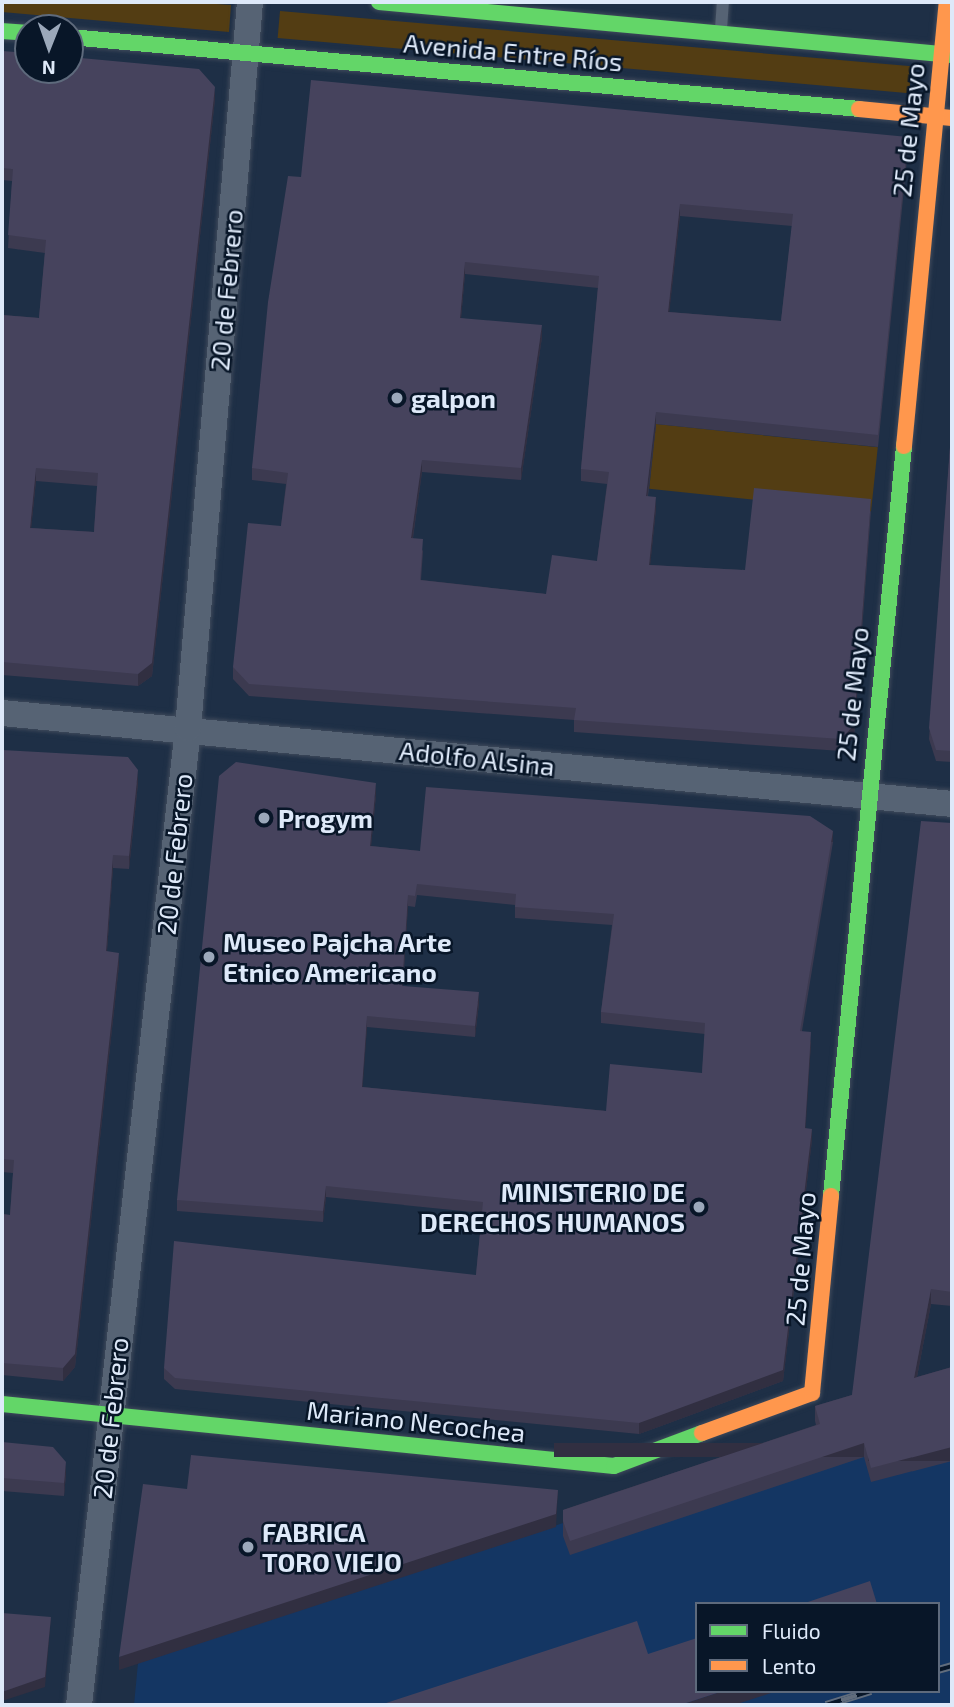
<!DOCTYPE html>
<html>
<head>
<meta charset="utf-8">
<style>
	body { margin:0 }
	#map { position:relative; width:954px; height:1707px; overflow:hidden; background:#1e2f46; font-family:"Exo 2",sans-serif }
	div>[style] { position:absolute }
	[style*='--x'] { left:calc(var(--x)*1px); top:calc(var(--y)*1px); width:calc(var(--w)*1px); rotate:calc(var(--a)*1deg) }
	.built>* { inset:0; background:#143663 }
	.green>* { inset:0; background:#533d13; transform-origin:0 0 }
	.roads { filter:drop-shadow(0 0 2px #3f4a5b) drop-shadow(0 0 2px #3f4a5b) }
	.lane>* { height:12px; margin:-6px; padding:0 6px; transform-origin:6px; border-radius:6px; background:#566374 }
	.street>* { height:26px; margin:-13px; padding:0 13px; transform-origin:13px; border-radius:13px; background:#566374 }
	.fast>* { height:16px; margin:-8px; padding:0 8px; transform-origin:8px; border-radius:8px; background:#63d668 }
	.slow>* { height:16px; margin:-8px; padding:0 8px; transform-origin:8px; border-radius:8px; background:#ff974d }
	.rail>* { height:8px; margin-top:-4px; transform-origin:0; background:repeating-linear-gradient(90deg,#081628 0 16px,#626d7c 0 32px); box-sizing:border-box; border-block:2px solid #626d7c }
	.wall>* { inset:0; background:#3c3a50 }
	.shaded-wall>* { inset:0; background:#312f41; transform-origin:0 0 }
	.building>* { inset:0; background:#46435d }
	.dots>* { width:19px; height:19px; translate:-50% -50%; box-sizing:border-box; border:4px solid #081628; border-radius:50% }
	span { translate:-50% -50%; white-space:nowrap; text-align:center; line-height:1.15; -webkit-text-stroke:5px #081628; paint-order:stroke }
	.street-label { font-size:26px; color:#dee9f9 }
	.poi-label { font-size:26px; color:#dee9f9; font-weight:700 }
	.left { translate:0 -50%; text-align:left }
	.right { translate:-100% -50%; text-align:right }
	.frame { position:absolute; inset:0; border:4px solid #dee9f9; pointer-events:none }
	.legend { position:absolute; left:695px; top:1602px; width:245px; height:91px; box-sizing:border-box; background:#081628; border:2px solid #5e6a7c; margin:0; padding:9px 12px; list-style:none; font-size:21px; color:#dee9f9 }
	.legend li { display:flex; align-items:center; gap:14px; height:35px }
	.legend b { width:35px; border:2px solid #5e6a7c }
	.north { position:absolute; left:14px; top:14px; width:70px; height:70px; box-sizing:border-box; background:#081628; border:2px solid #5e6a7c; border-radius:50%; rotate:181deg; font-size:19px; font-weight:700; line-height:28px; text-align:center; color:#dee9f9 }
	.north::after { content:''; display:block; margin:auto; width:24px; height:32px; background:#9ba8ba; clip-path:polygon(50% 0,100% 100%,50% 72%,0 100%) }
</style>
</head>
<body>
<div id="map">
	<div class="built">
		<i style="clip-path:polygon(evenodd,952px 1381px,952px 1705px,134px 1705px,138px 1663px,794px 1447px,952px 1381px,697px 1604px,938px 1604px,938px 1691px,697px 1691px,697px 1604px)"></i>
	</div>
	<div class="green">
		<i style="clip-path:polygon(2px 2px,188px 2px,231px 5px,229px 32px,2px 12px)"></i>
		<i style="left:280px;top:11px;width:634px;height:27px;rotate:5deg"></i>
		<i style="left:656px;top:424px;width:223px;height:65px;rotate:6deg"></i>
	</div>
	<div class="roads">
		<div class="lane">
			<i style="--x:721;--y:29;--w:27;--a:-86"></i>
		</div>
		<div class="street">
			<i style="--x:2;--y:713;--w:954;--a:5.47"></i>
			<i style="--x:79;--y:1705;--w:983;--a:-83.63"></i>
			<i style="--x:188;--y:728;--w:729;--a:-85.12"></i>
		</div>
		<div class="fast">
			<i style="--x:379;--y:2;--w:575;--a:5.28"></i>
			<i style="--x:2;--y:31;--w:26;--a:4"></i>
			<i style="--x:70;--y:37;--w:792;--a:5.21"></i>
			<i style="--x:831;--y:1196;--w:754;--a:-84.44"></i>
			<i style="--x:2;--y:1404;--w:615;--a:5.78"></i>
			<i style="--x:614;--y:1466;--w:94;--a:-20.6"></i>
		</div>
		<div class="slow">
			<i style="--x:859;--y:109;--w:93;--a:5.5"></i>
			<i style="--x:904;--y:446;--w:446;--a:-84.5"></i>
			<i style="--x:702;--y:1433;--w:117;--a:-20"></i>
			<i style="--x:812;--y:1393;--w:198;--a:-84.5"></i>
		</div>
	</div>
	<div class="rail">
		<i style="--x:938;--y:1670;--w:15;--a:-16"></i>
		<i style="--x:826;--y:1705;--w:47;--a:-17.3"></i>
	</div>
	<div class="wall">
		<i style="clip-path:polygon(evenodd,2px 51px,215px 99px,152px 676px,138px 686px,2px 675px,2px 315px,39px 318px,45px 253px,8px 248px,12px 181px,2px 180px,2px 51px,36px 481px,97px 486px,94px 532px,31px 528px,36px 481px)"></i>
		<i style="clip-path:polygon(evenodd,908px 149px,878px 447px,656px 424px,648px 496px,656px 509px,650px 565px,745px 570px,871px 511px,854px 737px,841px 751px,574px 732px,574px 720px,249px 696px,233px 679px,233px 667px,281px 526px,286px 484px,252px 480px,252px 468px,301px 177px,908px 149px,680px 216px,792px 226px,781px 321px,669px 312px,680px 216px,908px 149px,465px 274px,598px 288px,581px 469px,581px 481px,607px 484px,597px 561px,546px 594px,421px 580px,423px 551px,413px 538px,422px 472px,521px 480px,542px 337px,461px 318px,465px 274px)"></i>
		<i style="clip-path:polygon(952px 420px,952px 762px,936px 761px,929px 739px)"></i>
		<i style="clip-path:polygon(2px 750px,138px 783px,129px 869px,113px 868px,107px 951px,119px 965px,75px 1367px,63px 1381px,2px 1375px,2px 1214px,10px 1215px,13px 1173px,2px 1172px)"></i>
		<i style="clip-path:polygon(evenodd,376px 795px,371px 846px,420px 851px,833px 842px,802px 1031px,811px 1043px,805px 1128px,812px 1140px,783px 1381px,639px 1434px,175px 1389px,164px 1379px,164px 1368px,476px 1275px,482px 1213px,326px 1197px,323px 1222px,177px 1211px,177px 1200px,376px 795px,417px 895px,515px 905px,515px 918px,612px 925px,601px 1012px,601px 1023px,705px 1034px,702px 1073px,606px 1111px,362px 1087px,367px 1027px,475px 1037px,479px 1003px,403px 986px,408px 906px,415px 907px,417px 895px)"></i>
		<i style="clip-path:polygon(952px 823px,952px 1306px,931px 1304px,917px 1377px,952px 1367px,952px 1461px,871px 1482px,864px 1457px,570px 1555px,563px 1536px,563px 1510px,816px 1425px,815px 1421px,815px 1406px,852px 1395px)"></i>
		<i style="clip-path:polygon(2px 1442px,66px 1474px,64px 1496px,2px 1491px)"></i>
	</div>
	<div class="shaded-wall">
		<i style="clip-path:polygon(215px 87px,215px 99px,152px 676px,138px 686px,138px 674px)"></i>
		<i style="left:908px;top:137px;width:12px;height:300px;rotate:90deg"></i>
		<i style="clip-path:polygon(680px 204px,680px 216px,668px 324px,668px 312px)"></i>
		<i style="clip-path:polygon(465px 262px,465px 274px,460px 330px,460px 318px)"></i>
		<i style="clip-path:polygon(542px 325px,542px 337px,521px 480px,521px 468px)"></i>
		<i style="clip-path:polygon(656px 412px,656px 424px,646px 508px,646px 496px)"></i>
		<i style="clip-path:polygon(422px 460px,422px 472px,411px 550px,411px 538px)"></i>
		<i style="clip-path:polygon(36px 468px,36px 481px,30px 540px,30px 528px)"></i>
		<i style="clip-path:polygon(656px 497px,656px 509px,649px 577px,649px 565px)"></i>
		<i style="clip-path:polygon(871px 499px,854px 737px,841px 751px,841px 739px)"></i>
		<i style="clip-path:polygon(138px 770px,138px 783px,129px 869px,129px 856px)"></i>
		<i style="clip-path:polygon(376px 783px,376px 795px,370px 857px,370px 846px)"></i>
		<i style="left:833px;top:831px;width:11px;height:203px;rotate:90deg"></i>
		<i style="clip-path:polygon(113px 855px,113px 868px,106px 964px,106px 951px)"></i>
		<i style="clip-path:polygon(408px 895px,408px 906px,402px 997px,402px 986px)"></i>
		<i style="clip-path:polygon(119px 953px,119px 965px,75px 1367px,63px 1381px,63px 1368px)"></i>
		<i style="clip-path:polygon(479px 992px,479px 1003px,475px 1037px,475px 1026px)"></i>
		<i style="clip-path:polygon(367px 1016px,367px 1027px,362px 1098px,362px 1087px)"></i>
		<i style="clip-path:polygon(811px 1032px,811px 1043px,805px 1139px,805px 1128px)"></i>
		<i style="clip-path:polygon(812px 1129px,812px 1140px,783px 1381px,639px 1434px,639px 1423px)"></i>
		<i style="clip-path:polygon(326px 1186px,326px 1197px,323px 1222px,323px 1211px)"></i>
		<i style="clip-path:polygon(931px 1289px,931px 1304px,914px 1392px,914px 1378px)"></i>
		<i style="left:864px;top:1443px;width:14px;height:310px;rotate:90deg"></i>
		<i style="left:952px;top:1447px;width:14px;height:84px;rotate:90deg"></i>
		<i style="clip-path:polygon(66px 1462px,66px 1474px,64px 1496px,64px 1483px)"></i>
		<i style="clip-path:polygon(558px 1490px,556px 1527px,119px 1670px,119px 1657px)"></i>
		<i style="clip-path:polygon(51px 1617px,45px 1687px,2px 1701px,2px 1692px)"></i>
		<i style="clip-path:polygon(723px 1691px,777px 1691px,734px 1705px,680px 1705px)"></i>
	</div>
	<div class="building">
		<i style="clip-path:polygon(evenodd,2px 51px,28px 53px,28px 70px,70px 70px,70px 57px,199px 69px,215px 87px,152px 663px,138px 674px,2px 662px,2px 315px,39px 318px,46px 240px,8px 235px,13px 169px,2px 168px,2px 51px,36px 468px,98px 473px,94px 532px,30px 528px,36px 468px)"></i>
		<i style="clip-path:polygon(evenodd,311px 80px,908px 137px,878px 435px,656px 412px,646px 496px,656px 497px,649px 565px,745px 570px,754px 488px,871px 499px,854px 725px,841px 739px,574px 720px,576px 708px,249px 684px,233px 667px,248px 523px,281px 526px,288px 473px,252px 468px,268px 302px,288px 176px,301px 177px,311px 80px,680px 204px,793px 214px,781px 321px,668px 312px,680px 204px,311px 80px,465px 262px,599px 276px,581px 469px,609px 472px,597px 561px,552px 555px,546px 594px,420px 580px,423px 539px,411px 538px,422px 460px,521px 468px,542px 325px,460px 318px,465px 262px)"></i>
		<i style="clip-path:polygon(952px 420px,952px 751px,936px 750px,929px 728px)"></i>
		<i style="clip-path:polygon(2px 750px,128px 757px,138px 770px,129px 856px,113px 855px,106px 951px,119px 953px,75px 1354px,63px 1368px,2px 1363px,2px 1214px,10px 1215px,14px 1160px,2px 1159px)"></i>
		<i style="clip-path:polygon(evenodd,236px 762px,376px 783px,370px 846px,420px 851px,426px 787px,810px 816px,833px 831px,800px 1031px,811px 1032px,805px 1128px,812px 1129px,783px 1370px,639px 1423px,175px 1378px,164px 1368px,174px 1241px,476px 1275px,483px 1202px,326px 1186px,323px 1211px,177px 1200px,219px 776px,236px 762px,417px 884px,516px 894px,515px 907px,614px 914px,601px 1012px,705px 1023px,702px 1073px,610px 1064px,606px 1111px,362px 1087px,367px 1016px,475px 1026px,479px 992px,402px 986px,408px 895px,415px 896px,417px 884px)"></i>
		<i style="clip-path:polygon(921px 821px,952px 823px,952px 1292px,931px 1289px,914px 1378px,952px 1367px,952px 1447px,871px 1468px,864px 1443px,570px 1541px,563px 1521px,563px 1510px,820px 1424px,815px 1406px,852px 1395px)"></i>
		<i style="clip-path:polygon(2px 1442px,53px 1447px,66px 1462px,64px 1483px,2px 1478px)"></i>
		<i style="clip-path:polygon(191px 1455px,558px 1490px,556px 1514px,119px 1657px,143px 1484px,187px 1489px)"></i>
		<i style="clip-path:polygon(870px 1581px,877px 1604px,802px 1604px)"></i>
		<i style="clip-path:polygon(2px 1613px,51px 1617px,45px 1677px,2px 1692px)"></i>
		<i style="clip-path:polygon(637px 1621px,648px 1654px,697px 1638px,697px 1691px,723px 1691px,680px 1705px,380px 1705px)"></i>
	</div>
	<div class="dots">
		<i style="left:397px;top:398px;background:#9ba8ba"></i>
		<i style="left:264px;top:818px;background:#9ba8ba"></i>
		<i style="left:209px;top:957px;background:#9ba8ba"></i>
		<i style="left:699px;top:1207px;background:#9ba8ba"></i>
		<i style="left:248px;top:1547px;background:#9ba8ba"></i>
	</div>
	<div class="street-label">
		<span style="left:513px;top:52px;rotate:5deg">Avenida Entre Ríos</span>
		<span style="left:908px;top:130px;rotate:-84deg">25 de Mayo</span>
		<span style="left:226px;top:290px;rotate:-85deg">20 de Febrero</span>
		<span style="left:852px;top:694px;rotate:-84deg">25 de Mayo</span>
		<span style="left:477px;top:758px;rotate:6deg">Adolfo Alsina</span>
		<span style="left:174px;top:854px;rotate:-84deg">20 de Febrero</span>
		<span style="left:800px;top:1259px;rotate:-85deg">25 de Mayo</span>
		<span style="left:110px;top:1418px;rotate:-84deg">20 de Febrero</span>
		<span style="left:416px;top:1421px;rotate:6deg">Mariano Necochea</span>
	</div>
	<div class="poi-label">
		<span class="left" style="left:411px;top:398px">galpon</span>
		<span class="left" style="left:278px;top:818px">Progym</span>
		<span class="left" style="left:223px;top:957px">Museo Pajcha Arte<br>Etnico Americano</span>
		<span class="right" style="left:685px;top:1207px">MINISTERIO DE<br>DERECHOS HUMANOS</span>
		<span class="left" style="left:262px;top:1547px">FABRICA<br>TORO VIEJO</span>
	</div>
	<div class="frame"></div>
	<ul class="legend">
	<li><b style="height:9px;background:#63d668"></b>Fluido</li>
	<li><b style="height:9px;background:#ff974d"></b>Lento</li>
	</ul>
	<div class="north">N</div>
</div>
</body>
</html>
